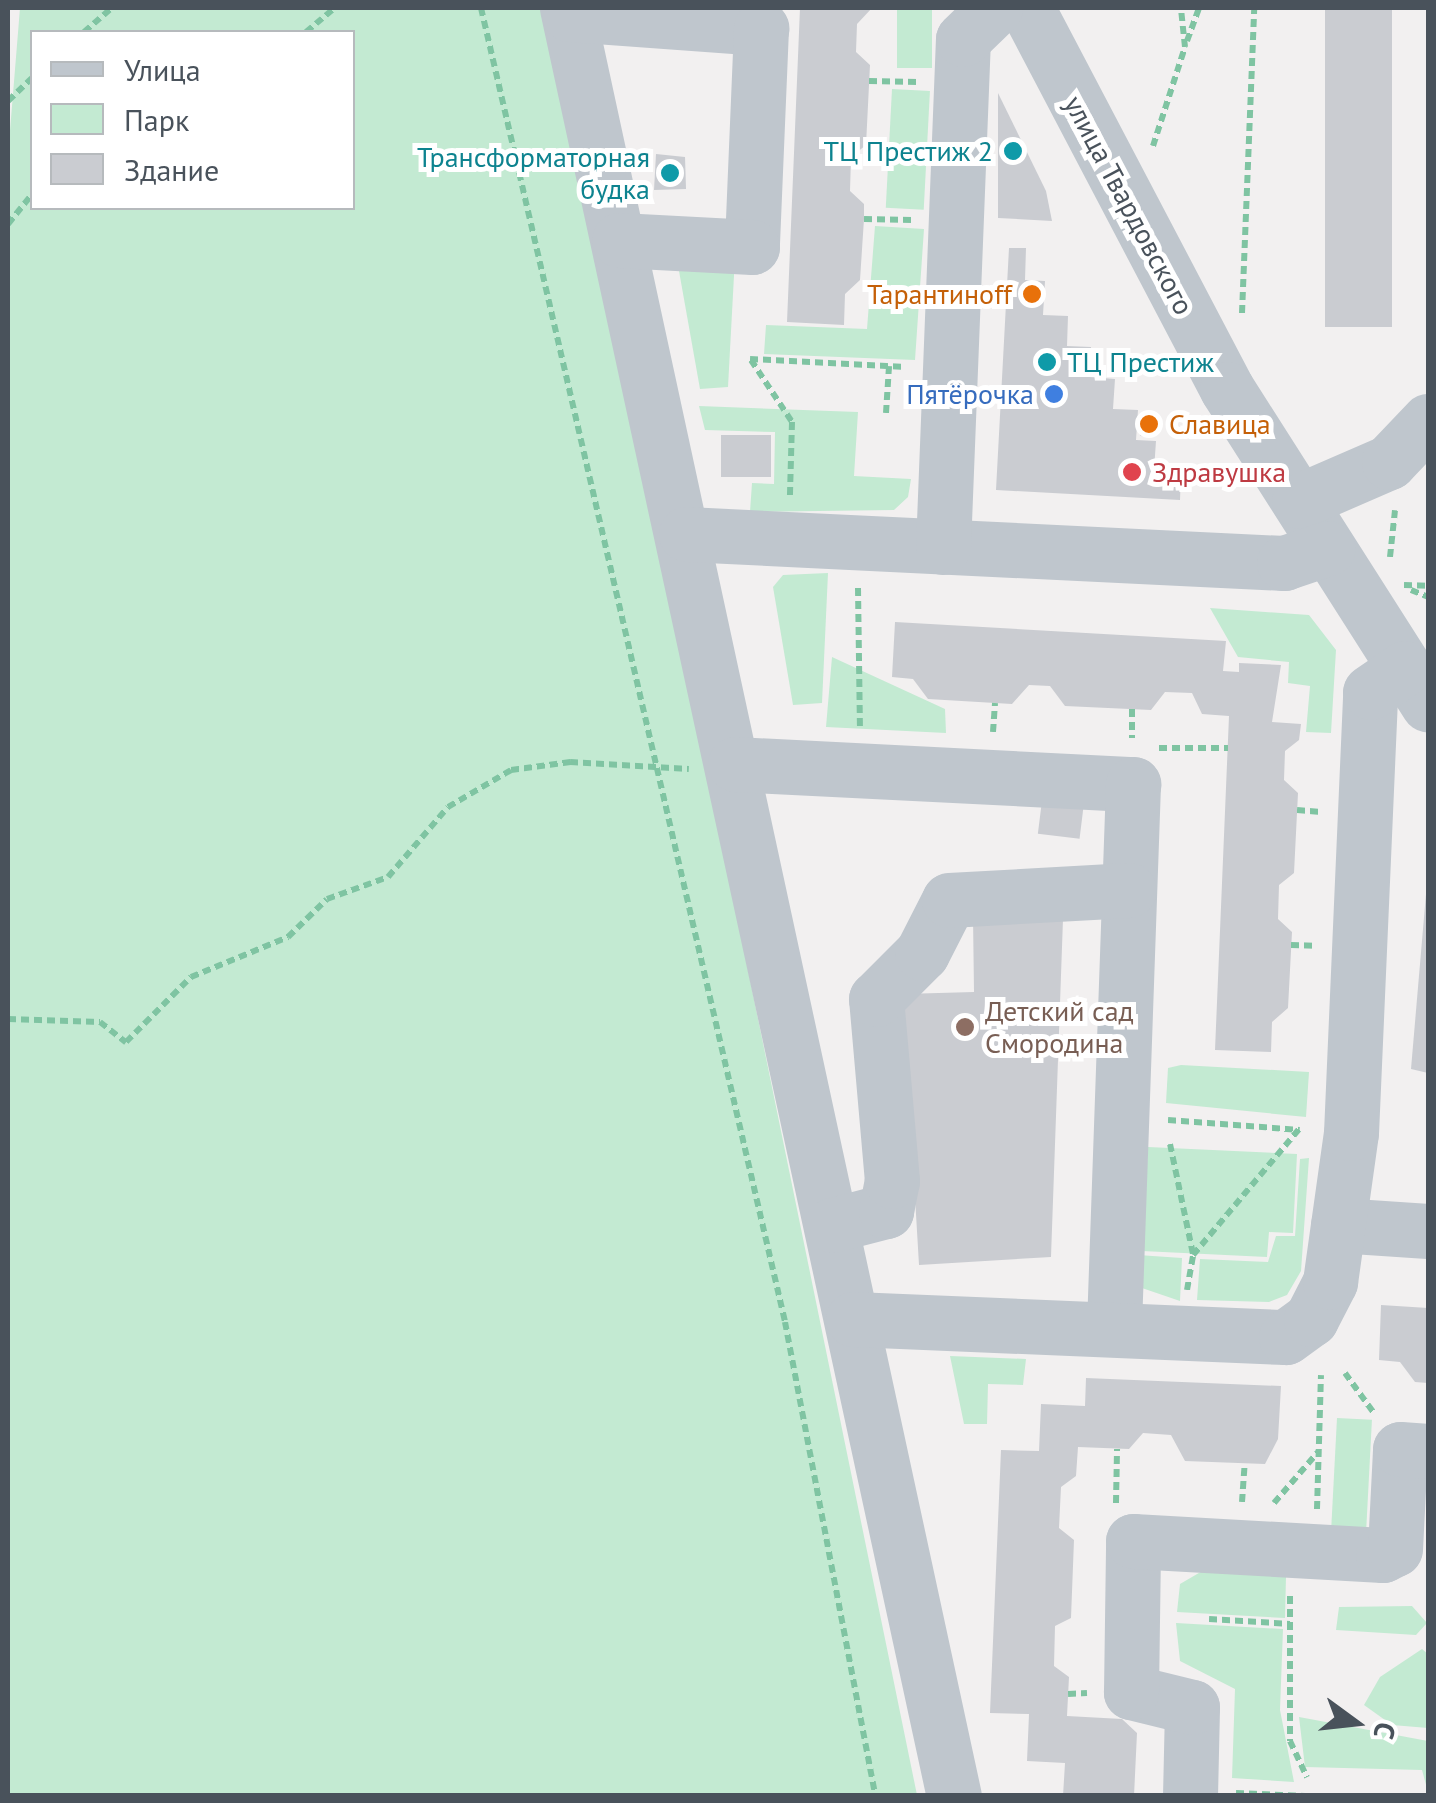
<!DOCTYPE html>
<html>
<head>
<meta charset="utf-8">
<style>
	body { margin:0 }
	#map { position:relative; width:1436px; height:1803px; overflow:hidden; background:#f2f0f0; font-family:"PT Sans",sans-serif }
	div>[style] { position:absolute }
	[style*='--x'] { left:calc(var(--x)*1px); top:calc(var(--y)*1px); width:calc(var(--w)*1px); rotate:calc(var(--a)*1deg) }
	.green>* { inset:0; background:#c3ead2; transform-origin:0 0 }
	.building>* { inset:0; background:#caccd1; transform-origin:0 0 }
	.path>* { height:6px; margin-top:-3px; transform-origin:0; background:repeating-linear-gradient(90deg,#7fc4a2 0 8px,transparent 0 13px) }
	.minor>* { height:55px; margin:-27.5px; padding:0 27.5px; transform-origin:27.5px; border-radius:27.5px; background:#bfc6cd }
	.dots>* { width:28px; height:28px; translate:-50% -50%; box-sizing:border-box; border:5px solid #fff; border-radius:50% }
	span { translate:-50% -50%; white-space:nowrap; text-align:center; line-height:1.15; -webkit-text-stroke:10px #fff; paint-order:stroke }
	.culture-label { font-size:28px; color:#0d838f }
	.right { translate:-100% -50%; text-align:right }
	.left { translate:0 -50%; text-align:left }
	.street-label { font-size:28px; color:#49525b }
	.food-label { font-size:28px; color:#c56008 }
	.shop-label { font-size:28px; color:#366cbe }
	.health-label { font-size:28px; color:#be3a42 }
	.education-label { font-size:28px; color:#785e54 }
	.frame { position:absolute; inset:0; border:10px solid #49525b; pointer-events:none }
	.legend { position:absolute; left:30px; top:30px; width:325px; height:180px; box-sizing:border-box; background:#fff; border:2px solid #b6babd; margin:0; padding:12px 18px; list-style:none; font-size:30px; color:#49525b }
	.legend li { display:flex; align-items:center; gap:20px; height:50px }
	.legend b { width:50px; border:2px solid #b6babd }
	.north { position:absolute; left:1306px; top:1673px; width:100px; height:100px; -webkit-text-stroke:8px #fff; paint-order:stroke; rotate:105deg; font-size:28px; font-weight:700; line-height:40px; text-align:center; color:#49525b }
	.north::after { content:''; display:block; margin:auto; width:35px; height:45px; background:#49525b; clip-path:polygon(50% 0,100% 100%,50% 72%,0 100%) }
</style>
</head>
<body>
<div id="map">
	<div class="green">
		<i style="clip-path:polygon(evenodd,20px 8px,551px 8px,917px 1795px,8px 1796px,8px 155px,20px 8px,32px 32px,352px 32px,352px 208px,32px 208px,32px 32px)"></i>
		<i style="left:897px;top:8px;width:35px;height:60px"></i>
		<i style="left:892px;top:89px;width:38px;height:119px;rotate:3deg"></i>
		<i style="clip-path:polygon(875px 226px,924px 229px,915px 360px,764px 354px,766px 325px,867px 329px)"></i>
		<i style="clip-path:polygon(735px 257px,728px 387px,700px 389px,679px 271px,689px 259px)"></i>
		<i style="clip-path:polygon(699px 406px,858px 412px,854px 476px,911px 479px,908px 497px,894px 510px,750px 512px,752px 483px,774px 484px,775px 432px,705px 430px)"></i>
		<i style="clip-path:polygon(828px 573px,822px 703px,793px 705px,773px 587px,783px 575px)"></i>
		<i style="clip-path:polygon(1210px 608px,1309px 615px,1336px 650px,1331px 733px,1306px 732px,1310px 686px,1288px 683px,1289px 662px,1238px 657px)"></i>
		<i style="clip-path:polygon(832px 657px,945px 709px,946px 733px,826px 727px)"></i>
		<i style="clip-path:polygon(1181px 1065px,1309px 1072px,1306px 1117px,1166px 1103px,1168px 1068px)"></i>
		<i style="clip-path:polygon(1148px 1147px,1297px 1154px,1293px 1233px,1269px 1232px,1267px 1257px,1142px 1251px)"></i>
		<i style="clip-path:polygon(1309px 1158px,1301px 1271px,1287px 1295px,1269px 1302px,1197px 1300px,1200px 1259px,1268px 1262px,1276px 1236px,1295px 1236px,1300px 1159px)"></i>
		<i style="clip-path:polygon(1138px 1255px,1182px 1258px,1180px 1301px,1139px 1287px)"></i>
		<i style="clip-path:polygon(950px 1356px,1026px 1359px,1023px 1385px,988px 1384px,987px 1424px,964px 1424px)"></i>
		<i style="left:1337px;top:1418px;width:35px;height:119px;rotate:3deg"></i>
		<i style="clip-path:polygon(1204px 1570px,1286px 1577px,1285px 1618px,1177px 1612px,1180px 1584px)"></i>
		<i style="clip-path:polygon(1412px 1606px,1427px 1623px,1416px 1635px,1336px 1630px,1339px 1607px)"></i>
		<i style="clip-path:polygon(1176px 1623px,1283px 1629px,1280px 1710px,1294px 1782px,1232px 1778px,1235px 1689px,1180px 1661px)"></i>
		<i style="clip-path:polygon(1422px 1649px,1428px 1654px,1428px 1728px,1392px 1725px,1364px 1705px,1380px 1677px)"></i>
		<i style="clip-path:polygon(1299px 1717px,1428px 1741px,1428px 1792px,1422px 1770px,1305px 1767px)"></i>
	</div>
	<div class="building">
		<i style="clip-path:polygon(800px 8px,872px 8px,857px 24px,856px 52px,870px 65px,866px 145px,851px 157px,850px 191px,864px 204px,864px 219px,860px 280px,845px 294px,844px 325px,787px 322px)"></i>
		<i style="left:1325px;top:8px;width:67px;height:319px"></i>
		<i style="clip-path:polygon(998px 93px,1046px 191px,1052px 221px,998px 218px)"></i>
		<i style="clip-path:polygon(656px 154px,685px 157px,686px 189px,654px 190px)"></i>
		<i style="clip-path:polygon(1009px 248px,1026px 248px,1025px 280px,1045px 281px,1043px 315px,1068px 316px,1067px 346px,1091px 347px,1090px 377px,1115px 379px,1113px 409px,1138px 410px,1136px 440px,1156px 441px,1154px 470px,1181px 471px,1180px 500px,996px 490px)"></i>
		<i style="left:1142px;top:412px;width:14px;height:24px;rotate:4deg"></i>
		<i style="left:721px;top:435px;width:50px;height:42px"></i>
		<i style="clip-path:polygon(895px 622px,1226px 641px,1223px 671px,1239px 672px,1239px 663px,1281px 665px,1272px 722px,1301px 724px,1299px 740px,1285px 751px,1284px 780px,1298px 793px,1294px 873px,1279px 885px,1278px 919px,1292px 932px,1288px 1008px,1272px 1022px,1271px 1052px,1215px 1050px,1229px 716px,1202px 714px,1192px 693px,1165px 692px,1151px 710px,1065px 706px,1050px 686px,1029px 685px,1012px 704px,928px 699px,913px 679px,892px 677px)"></i>
		<i style="left:1043px;top:792px;width:42px;height:42px;rotate:7deg"></i>
		<i style="clip-path:polygon(1426px 894px,1428px 894px,1428px 1073px,1411px 1069px)"></i>
		<i style="clip-path:polygon(973px 917px,1063px 919px,1051px 1257px,919px 1265px,903px 994px,974px 992px)"></i>
		<i style="clip-path:polygon(1381px 1305px,1428px 1308px,1428px 1383px,1415px 1382px,1400px 1362px,1379px 1360px)"></i>
		<i style="clip-path:polygon(1086px 1378px,1281px 1386px,1278px 1439px,1265px 1464px,1185px 1461px,1171px 1435px,1143px 1433px,1129px 1449px,1078px 1447px,1076px 1476px,1061px 1487px,1059px 1528px,1074px 1540px,1071px 1618px,1055px 1626px,1054px 1666px,1069px 1677px,1067px 1716px,1122px 1719px,1137px 1733px,1134px 1796px,1063px 1796px,1065px 1763px,1027px 1761px,1029px 1714px,990px 1713px,1001px 1450px,1039px 1451px,1041px 1404px,1085px 1406px)"></i>
	</div>
	<div class="path">
		<i style="--x:481;--y:8;--w:1349;--a:76.97"></i>
		<i style="--x:785;--y:1322;--w:482;--a:79.2"></i>
		<i style="--x:84;--y:32;--w:37;--a:-41"></i>
		<i style="--x:306;--y:32;--w:38;--a:-40"></i>
		<i style="--x:1187;--y:41;--w:35;--a:-70"></i>
		<i style="--x:869;--y:81;--w:49;--a:1.2"></i>
		<i style="--x:8;--y:101;--w:33;--a:-44"></i>
		<i style="--x:1153;--y:146;--w:104;--a:-72.1"></i>
		<i style="--x:1185;--y:47;--w:39;--a:-96"></i>
		<i style="--x:864;--y:219;--w:48;--a:1.2"></i>
		<i style="--x:8;--y:224;--w:38;--a:-51"></i>
		<i style="--x:1242;--y:313;--w:305;--a:-87.7"></i>
		<i style="--x:750;--y:359;--w:156;--a:2.9"></i>
		<i style="--x:751;--y:360;--w:74;--a:56.5"></i>
		<i style="--x:792;--y:422;--w:73;--a:91.6"></i>
		<i style="--x:886;--y:413;--w:47;--a:-86.3"></i>
		<i style="--x:1390;--y:557;--w:47;--a:-83.9"></i>
		<i style="--x:1404;--y:585;--w:24;--a:2"></i>
		<i style="--x:858;--y:588;--w:138;--a:89.2"></i>
		<i style="--x:1411;--y:590;--w:18;--a:22"></i>
		<i style="--x:1132;--y:709;--w:29;--a:90"></i>
		<i style="--x:993;--y:732;--w:29;--a:-86"></i>
		<i style="--x:1159;--y:748;--w:69;--a:0"></i>
		<i style="--x:1297;--y:810;--w:24;--a:5"></i>
		<i style="--x:1291;--y:945;--w:24;--a:2"></i>
		<i style="--x:8;--y:1019;--w:92;--a:1.9"></i>
		<i style="--x:100;--y:1022;--w:33;--a:38"></i>
		<i style="--x:126;--y:1042;--w:92;--a:-45"></i>
		<i style="--x:191;--y:977;--w:105;--a:-22.4"></i>
		<i style="--x:288;--y:937;--w:54;--a:-44.3"></i>
		<i style="--x:327;--y:899;--w:65;--a:-19.8"></i>
		<i style="--x:388;--y:877;--w:92;--a:-49.4"></i>
		<i style="--x:448;--y:807;--w:73;--a:-30.4"></i>
		<i style="--x:511;--y:770;--w:60;--a:-7.7"></i>
		<i style="--x:570;--y:762;--w:119;--a:3.4"></i>
		<i style="--x:1168;--y:1120;--w:132;--a:4.3"></i>
		<i style="--x:1170;--y:1144;--w:112;--a:78.2"></i>
		<i style="--x:1187;--y:1290;--w:36;--a:-80"></i>
		<i style="--x:1193;--y:1255;--w:165;--a:-49.9"></i>
		<i style="--x:1345;--y:1373;--w:49;--a:54.1"></i>
		<i style="--x:1242;--y:1502;--w:39;--a:-86"></i>
		<i style="--x:1116;--y:1503;--w:54;--a:-88.9"></i>
		<i style="--x:1274;--y:1503;--w:67;--a:-49.2"></i>
		<i style="--x:1317;--y:1509;--w:134;--a:-88.3"></i>
		<i style="--x:1290;--y:1596;--w:145;--a:90"></i>
		<i style="--x:1290;--y:1741;--w:40;--a:65"></i>
		<i style="--x:1209;--y:1619;--w:81;--a:3.5"></i>
		<i style="--x:1068;--y:1694;--w:19;--a:-3"></i>
		<i style="--x:1236;--y:1793;--w:69;--a:2.5"></i>
	</div>
	<div class="minor">
		<i style="--x:567;--y:8;--w:1829;--a:77.79"></i>
		<i style="--x:1027;--y:8;--w:430;--a:62.3"></i>
		<i style="--x:1227;--y:389;--w:374;--a:57.5"></i>
		<i style="--x:569;--y:14;--w:193;--a:4.2"></i>
		<i style="--x:761;--y:28;--w:219;--a:92.4"></i>
		<i style="--x:752;--y:247;--w:133;--a:-177"></i>
		<i style="--x:1299;--y:501;--w:98;--a:-23.4"></i>
		<i style="--x:1389;--y:462;--w:57;--a:-46.4"></i>
		<i style="--x:686;--y:534;--w:599;--a:2.78"></i>
		<i style="--x:1284;--y:563;--w:46;--a:-18.8"></i>
		<i style="--x:943;--y:547;--w:508;--a:-87.75"></i>
		<i style="--x:963;--y:39;--w:45;--a:-44.1"></i>
		<i style="--x:735;--y:764;--w:399;--a:2.9"></i>
		<i style="--x:1133;--y:784;--w:542;--a:92.01"></i>
		<i style="--x:832;--y:1225;--w:56;--a:-14.5"></i>
		<i style="--x:886;--y:1211;--w:31;--a:-79"></i>
		<i style="--x:892;--y:1181;--w:183;--a:-95"></i>
		<i style="--x:876;--y:999;--w:65;--a:-45"></i>
		<i style="--x:922;--y:953;--w:59;--a:-63"></i>
		<i style="--x:949;--y:900;--w:180;--a:-3.2"></i>
		<i style="--x:1338;--y:1225;--w:90;--a:3.8"></i>
		<i style="--x:853;--y:1319;--w:433;--a:2.4"></i>
		<i style="--x:1286;--y:1337;--w:31;--a:-36"></i>
		<i style="--x:1311;--y:1319;--w:42;--a:-62.8"></i>
		<i style="--x:1330;--y:1282;--w:150;--a:-82"></i>
		<i style="--x:1351;--y:1133;--w:441;--a:-87.5"></i>
		<i style="--x:1370;--y:692;--w:42;--a:-34.4"></i>
		<i style="--x:1190;--y:1796;--w:89;--a:-88.7"></i>
		<i style="--x:1192;--y:1707;--w:63;--a:-166.2"></i>
		<i style="--x:1131;--y:1692;--w:151;--a:-89.2"></i>
		<i style="--x:1133;--y:1541;--w:250;--a:3.2"></i>
		<i style="--x:1383;--y:1555;--w:13;--a:-27"></i>
		<i style="--x:1395;--y:1549;--w:100;--a:-87.1"></i>
		<i style="--x:1400;--y:1449;--w:28;--a:4"></i>
	</div>
	<div class="dots">
		<i style="left:1013px;top:151px;background:#0f9aa8"></i>
		<i style="left:670px;top:173px;background:#0f9aa8"></i>
		<i style="left:1032px;top:294px;background:#e8710a"></i>
		<i style="left:1047px;top:362px;background:#0f9aa8"></i>
		<i style="left:1054px;top:394px;background:#3f7fe0"></i>
		<i style="left:1149px;top:424px;background:#e8710a"></i>
		<i style="left:1132px;top:472px;background:#e0444e"></i>
		<i style="left:965px;top:1027px;background:#8d6e63"></i>
	</div>
	<div class="culture-label">
		<span class="right" style="left:993px;top:151px">ТЦ Престиж 2</span>
		<span class="right" style="left:650px;top:173px">Трансформаторная<br>будка</span>
		<span class="left" style="left:1067px;top:362px">ТЦ Престиж</span>
	</div>
	<div class="street-label">
		<span style="left:1129px;top:205px;rotate:62deg">улица Твардовского</span>
	</div>
	<div class="food-label">
		<span class="right" style="left:1012px;top:294px">Тарантиноff</span>
		<span class="left" style="left:1169px;top:424px">Славица</span>
	</div>
	<div class="shop-label">
		<span class="right" style="left:1034px;top:394px">Пятёрочка</span>
	</div>
	<div class="health-label">
		<span class="left" style="left:1152px;top:472px">Здравушка</span>
	</div>
	<div class="education-label">
		<span class="left" style="left:985px;top:1027px">Детский сад<br>Смородина</span>
	</div>
	<div class="frame"></div>
	<ul class="legend">
	<li><b style="height:12px;background:#bfc6cd"></b>Улица</li>
	<li><b style="height:28px;background:#c3ead2"></b>Парк</li>
	<li><b style="height:28px;background:#caccd1"></b>Здание</li>
	</ul>
	<div class="north">С</div>
</div>
</body>
</html>
